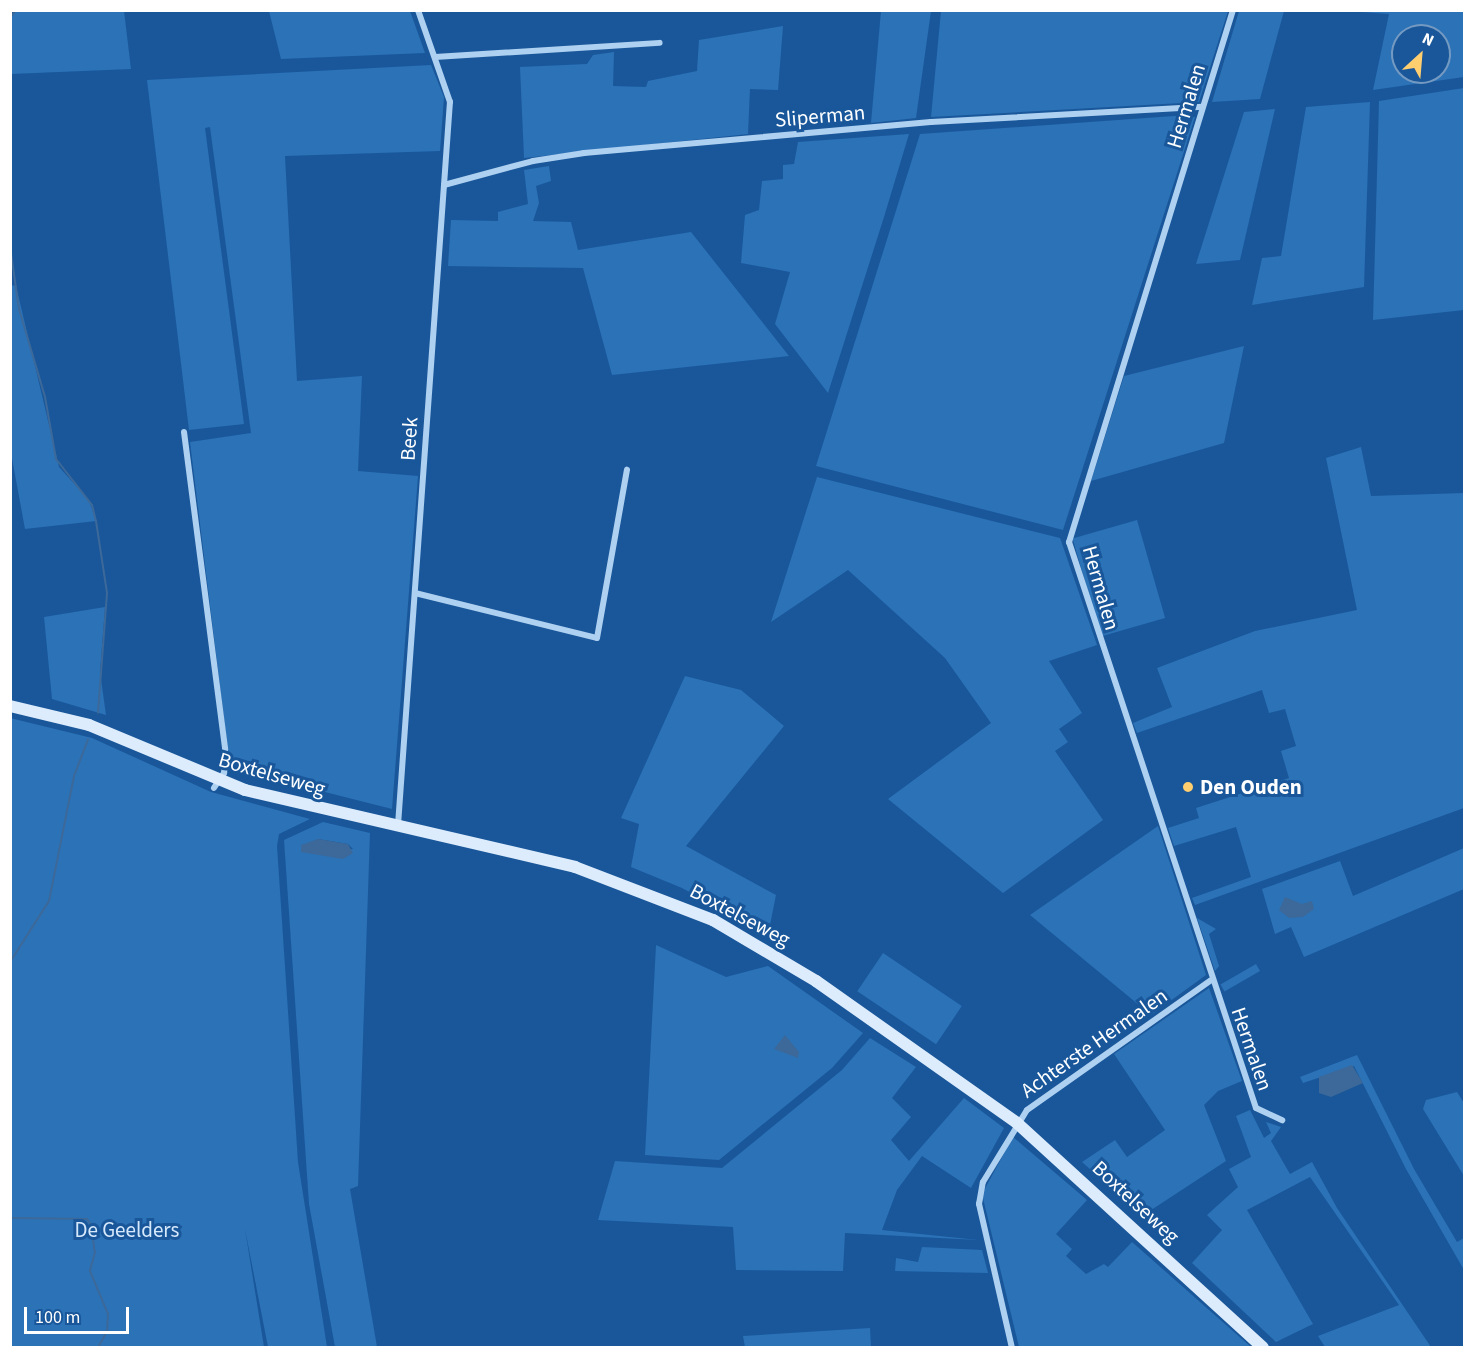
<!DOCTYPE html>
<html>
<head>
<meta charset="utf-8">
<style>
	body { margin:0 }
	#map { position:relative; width:1475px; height:1358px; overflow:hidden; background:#19579a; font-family:"Source Sans 3",sans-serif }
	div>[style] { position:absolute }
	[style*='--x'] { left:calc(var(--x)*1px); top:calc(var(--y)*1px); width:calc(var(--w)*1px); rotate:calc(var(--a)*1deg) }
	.green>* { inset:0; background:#2c72b7; transform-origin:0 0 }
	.water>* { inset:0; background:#3c6999 }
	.stream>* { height:2px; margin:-1px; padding:0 1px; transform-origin:1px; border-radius:1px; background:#3c6999 }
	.minor>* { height:6px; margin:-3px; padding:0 3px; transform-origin:3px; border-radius:3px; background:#aed0f1 }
	.secondary>* { height:12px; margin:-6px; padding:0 6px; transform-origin:6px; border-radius:6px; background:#ddecfc }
	.dots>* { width:16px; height:16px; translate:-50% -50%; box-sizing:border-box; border:3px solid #19579a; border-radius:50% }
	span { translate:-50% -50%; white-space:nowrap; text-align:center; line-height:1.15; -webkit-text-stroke:6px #19579a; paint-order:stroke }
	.street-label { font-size:21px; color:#fff }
	.poi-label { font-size:21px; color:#fff; font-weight:700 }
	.left { translate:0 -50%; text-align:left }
	.park-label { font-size:21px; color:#d6e9fc }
	.frame { position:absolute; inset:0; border:12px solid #fff; pointer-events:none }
	.north { position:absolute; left:1391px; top:24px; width:60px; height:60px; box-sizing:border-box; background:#19579a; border:2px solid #759ac2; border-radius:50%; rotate:26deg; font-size:16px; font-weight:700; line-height:24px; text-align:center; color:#fff }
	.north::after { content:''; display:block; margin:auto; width:21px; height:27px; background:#ffce6f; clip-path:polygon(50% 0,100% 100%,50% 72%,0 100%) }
	.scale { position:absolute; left:24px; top:1307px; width:105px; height:27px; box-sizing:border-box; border:3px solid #fff; border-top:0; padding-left:8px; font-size:18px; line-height:21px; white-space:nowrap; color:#fff; -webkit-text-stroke:4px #19579a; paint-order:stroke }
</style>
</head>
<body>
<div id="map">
	<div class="green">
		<i style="clip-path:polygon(16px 11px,124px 11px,131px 69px,11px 74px,11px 18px)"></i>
		<i style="clip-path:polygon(269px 11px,410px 11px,425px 53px,281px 59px)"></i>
		<i style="clip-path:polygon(881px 11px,931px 11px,916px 118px,871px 123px)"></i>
		<i style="clip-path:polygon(941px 11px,1228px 11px,1199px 102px,931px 117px)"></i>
		<i style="clip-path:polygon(1239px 11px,1284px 11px,1260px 99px,1212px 102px)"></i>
		<i style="clip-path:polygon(evenodd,1348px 11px,1464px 11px,1464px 77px,1373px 90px,1389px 14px,1348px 11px,1403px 36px,1439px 36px,1439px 72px,1403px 72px,1403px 36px)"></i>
		<i style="clip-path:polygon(783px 26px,778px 90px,750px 89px,748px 134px,524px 158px,520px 67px,587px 64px,593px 55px,614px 52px,613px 86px,646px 87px,648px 81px,697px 71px,699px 40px)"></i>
		<i style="clip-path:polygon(431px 65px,444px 97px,440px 151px,285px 156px,297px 381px,362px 376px,358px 471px,418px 476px,392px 809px,230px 768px,190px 442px,251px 433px,210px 127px,205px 128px,244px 424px,189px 430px,147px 80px)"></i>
		<i style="clip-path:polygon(1464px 88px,1464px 310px,1373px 320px,1379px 101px)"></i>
		<i style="clip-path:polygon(1370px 102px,1364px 287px,1252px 305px,1262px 258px,1281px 256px,1306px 107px)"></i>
		<i style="clip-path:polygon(1275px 109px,1240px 260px,1196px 264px,1244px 112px)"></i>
		<i style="clip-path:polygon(1174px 116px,1195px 117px,1063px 530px,816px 466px,920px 134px)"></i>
		<i style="clip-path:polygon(909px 134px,884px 217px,828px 393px,775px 324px,790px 272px,741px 263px,745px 215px,759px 210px,762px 181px,783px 179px,783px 165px,794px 164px,798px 142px)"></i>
		<i style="clip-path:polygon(549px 166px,551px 181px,536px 186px,539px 203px,533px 221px,571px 222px,578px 250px,691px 232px,789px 356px,612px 375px,583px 268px,448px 266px,451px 220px,498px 221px,498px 212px,528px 204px,524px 170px)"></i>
		<i style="clip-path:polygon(11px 285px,16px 286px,59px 467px,89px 500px,96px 521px,25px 529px,11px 453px)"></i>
		<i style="clip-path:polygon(1244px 346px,1224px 443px,1091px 481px,1124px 376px)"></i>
		<i style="clip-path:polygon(1361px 447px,1371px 496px,1464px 493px,1464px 808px,1195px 905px,1192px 898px,1251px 877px,1236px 827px,1174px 846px,1168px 828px,1199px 818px,1196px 808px,1289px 778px,1281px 751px,1296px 746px,1285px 709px,1269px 713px,1262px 690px,1137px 733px,1133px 723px,1172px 707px,1157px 668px,1255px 631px,1357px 610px,1326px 458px)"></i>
		<i style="clip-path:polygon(817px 477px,1060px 538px,1097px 645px,1049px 661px,1082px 713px,1059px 729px,1068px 742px,1055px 751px,1103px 820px,1003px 893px,888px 799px,991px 723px,945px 658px,848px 570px,771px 622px)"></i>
		<i style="left:1137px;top:520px;width:102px;height:67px;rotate:74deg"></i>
		<i style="clip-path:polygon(105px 607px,100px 672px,106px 715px,52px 699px,44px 617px)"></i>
		<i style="clip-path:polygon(685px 676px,741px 690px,784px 726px,686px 846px,776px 895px,768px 935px,682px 888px,631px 867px,639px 824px,621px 818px)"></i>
		<i style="clip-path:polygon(10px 718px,92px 738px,211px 792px,310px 819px,279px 834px,277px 846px,298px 1162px,327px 1347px,268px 1347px,245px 1229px,264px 1347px,11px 1347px)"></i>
		<i style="clip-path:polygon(evenodd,323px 822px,370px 833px,358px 1186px,350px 1189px,377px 1347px,335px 1347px,309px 1204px,284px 840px,323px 822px,318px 839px,348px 844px,353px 849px,303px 852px,318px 839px)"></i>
		<i style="clip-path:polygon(1158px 826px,1206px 975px,1151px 1015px,1030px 915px)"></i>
		<i style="clip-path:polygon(1464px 848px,1464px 889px,1304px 957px,1291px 927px,1275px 934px,1262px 889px,1340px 861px,1353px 896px)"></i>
		<i style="clip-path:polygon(1197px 918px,1216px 929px,1209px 934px,1219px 966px,1215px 971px)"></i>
		<i style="clip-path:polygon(656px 945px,726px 977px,768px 966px,863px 1033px,832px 1068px,719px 1160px,645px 1155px)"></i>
		<i style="left:883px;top:953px;width:95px;height:46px;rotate:34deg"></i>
		<i style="left:1256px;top:964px;width:8px;height:41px;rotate:60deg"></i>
		<i style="clip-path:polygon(1209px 988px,1242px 1081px,1218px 1091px,1204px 1105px,1226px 1161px,1142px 1216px,1082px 1162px,1115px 1140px,1127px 1157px,1165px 1130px,1114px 1054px)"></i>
		<i style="clip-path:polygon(870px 1038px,916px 1067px,892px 1098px,911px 1117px,891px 1140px,909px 1161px,964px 1098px,1004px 1128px,971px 1188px,922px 1156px,897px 1190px,882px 1230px,978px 1240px,845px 1233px,843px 1271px,736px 1270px,733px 1227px,598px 1220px,615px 1161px,722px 1168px,842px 1070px)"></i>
		<i style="clip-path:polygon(1357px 1055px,1414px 1169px,1457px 1242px,1464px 1238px,1464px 1270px,1406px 1169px,1354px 1066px,1303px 1083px,1300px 1077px)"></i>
		<i style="clip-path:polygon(1457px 1092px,1464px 1103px,1464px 1176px,1423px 1109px,1426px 1100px)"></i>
		<i style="clip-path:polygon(1250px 1110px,1264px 1138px,1271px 1133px,1266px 1122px,1281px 1127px,1271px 1141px,1290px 1174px,1312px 1162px,1337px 1208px,1431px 1347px,1325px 1347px,1318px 1336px,1399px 1305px,1310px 1177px,1247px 1210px,1313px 1324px,1276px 1342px,1192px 1263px,1222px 1230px,1207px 1215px,1238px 1187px,1229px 1169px,1251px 1157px,1236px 1116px)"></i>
		<i style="clip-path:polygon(1013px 1137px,1087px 1200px,1056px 1234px,1072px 1249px,1066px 1256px,1086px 1274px,1104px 1264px,1108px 1267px,1132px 1242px,1251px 1347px,1019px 1347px,982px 1194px)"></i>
		<i style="clip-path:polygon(922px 1247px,982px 1250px,988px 1273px,895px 1271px,896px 1258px,918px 1262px)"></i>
		<i style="clip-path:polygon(870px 1328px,871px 1347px,745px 1347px,743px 1336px)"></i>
	</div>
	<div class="water">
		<i style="clip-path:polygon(318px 839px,348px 844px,353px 853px,343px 859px,301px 852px,301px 845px)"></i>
		<i style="clip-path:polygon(1285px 897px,1302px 904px,1312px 901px,1314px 909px,1303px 917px,1289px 918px,1279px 910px)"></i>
		<i style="clip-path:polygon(785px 1035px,799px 1052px,798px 1058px,774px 1049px)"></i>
		<i style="clip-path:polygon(1352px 1065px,1363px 1083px,1331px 1097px,1319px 1093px,1319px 1077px)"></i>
	</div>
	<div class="stream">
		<i style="--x:10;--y:18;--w:10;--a:-53"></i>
		<i style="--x:10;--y:246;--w:64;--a:81.9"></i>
		<i style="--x:19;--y:309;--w:92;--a:73.5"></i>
		<i style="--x:45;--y:397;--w:63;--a:79.9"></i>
		<i style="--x:56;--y:459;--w:58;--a:52"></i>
		<i style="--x:92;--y:505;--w:16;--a:76"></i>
		<i style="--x:96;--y:521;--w:73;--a:81.3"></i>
		<i style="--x:107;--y:593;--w:120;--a:94.3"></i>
		<i style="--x:10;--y:962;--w:72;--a:-57.4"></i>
		<i style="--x:49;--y:901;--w:127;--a:-78.7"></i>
		<i style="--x:74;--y:776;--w:39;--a:-69"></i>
		<i style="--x:10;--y:1218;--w:77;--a:0.7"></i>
		<i style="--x:87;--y:1219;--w:7;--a:56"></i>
		<i style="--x:91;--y:1225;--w:27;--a:82"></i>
		<i style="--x:95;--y:1252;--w:20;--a:105"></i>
		<i style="--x:90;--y:1271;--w:47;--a:67.3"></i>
		<i style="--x:108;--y:1314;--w:17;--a:93"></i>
		<i style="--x:107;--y:1331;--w:19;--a:118"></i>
	</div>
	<div class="minor">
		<i style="--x:1233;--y:10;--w:557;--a:107.13"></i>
		<i style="--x:1069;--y:542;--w:596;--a:71.72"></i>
		<i style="--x:1256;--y:1108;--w:29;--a:25"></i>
		<i style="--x:435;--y:57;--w:225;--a:-3.6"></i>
		<i style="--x:444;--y:185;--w:92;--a:-15.1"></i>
		<i style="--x:533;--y:161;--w:52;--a:-8.9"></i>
		<i style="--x:584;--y:153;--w:348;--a:-5.1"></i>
		<i style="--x:931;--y:122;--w:272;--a:-3.2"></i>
		<i style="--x:184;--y:432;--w:320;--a:82.6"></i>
		<i style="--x:225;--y:749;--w:24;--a:92"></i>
		<i style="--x:224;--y:773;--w:18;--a:124"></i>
		<i style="--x:415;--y:593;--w:187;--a:13.9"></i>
		<i style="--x:597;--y:638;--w:171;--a:-79.9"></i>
		<i style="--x:398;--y:825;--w:725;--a:-85.89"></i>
		<i style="--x:450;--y:102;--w:97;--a:-109.2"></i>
		<i style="--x:1012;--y:1348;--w:148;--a:-102.9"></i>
		<i style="--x:979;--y:1204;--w:22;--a:-80"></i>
		<i style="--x:983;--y:1182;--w:84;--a:-58.6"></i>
		<i style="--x:1027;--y:1110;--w:225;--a:-35.2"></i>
	</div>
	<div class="secondary">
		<i style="--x:10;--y:706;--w:81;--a:13.5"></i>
		<i style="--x:89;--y:725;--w:169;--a:22.6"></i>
		<i style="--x:245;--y:790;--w:339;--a:13.1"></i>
		<i style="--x:575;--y:867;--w:148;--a:21"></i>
		<i style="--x:713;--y:920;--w:120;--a:30.6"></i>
		<i style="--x:816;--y:981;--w:246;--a:35.2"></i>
		<i style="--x:1017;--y:1123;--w:333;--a:42.4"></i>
	</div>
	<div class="dots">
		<i style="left:1188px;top:787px;background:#ffce6f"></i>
	</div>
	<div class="street-label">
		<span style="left:1186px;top:106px;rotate:-73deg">Hermalen</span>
		<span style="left:820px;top:116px;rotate:-5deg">Sliperman</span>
		<span style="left:409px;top:439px;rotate:-86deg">Beek</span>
		<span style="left:1101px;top:588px;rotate:74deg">Hermalen</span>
		<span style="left:272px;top:774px;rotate:16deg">Boxtelseweg</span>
		<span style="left:740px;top:915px;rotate:28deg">Boxtelseweg</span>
		<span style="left:1094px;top:1043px;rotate:-35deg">Achterste Hermalen</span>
		<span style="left:1252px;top:1049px;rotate:71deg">Hermalen</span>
		<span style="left:1136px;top:1202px;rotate:43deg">Boxtelseweg</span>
	</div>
	<div class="poi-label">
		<span class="left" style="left:1200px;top:787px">Den Ouden</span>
	</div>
	<div class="park-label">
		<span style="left:127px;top:1230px">De Geelders</span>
	</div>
	<div class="frame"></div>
	<div class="north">N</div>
	<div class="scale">100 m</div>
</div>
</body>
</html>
